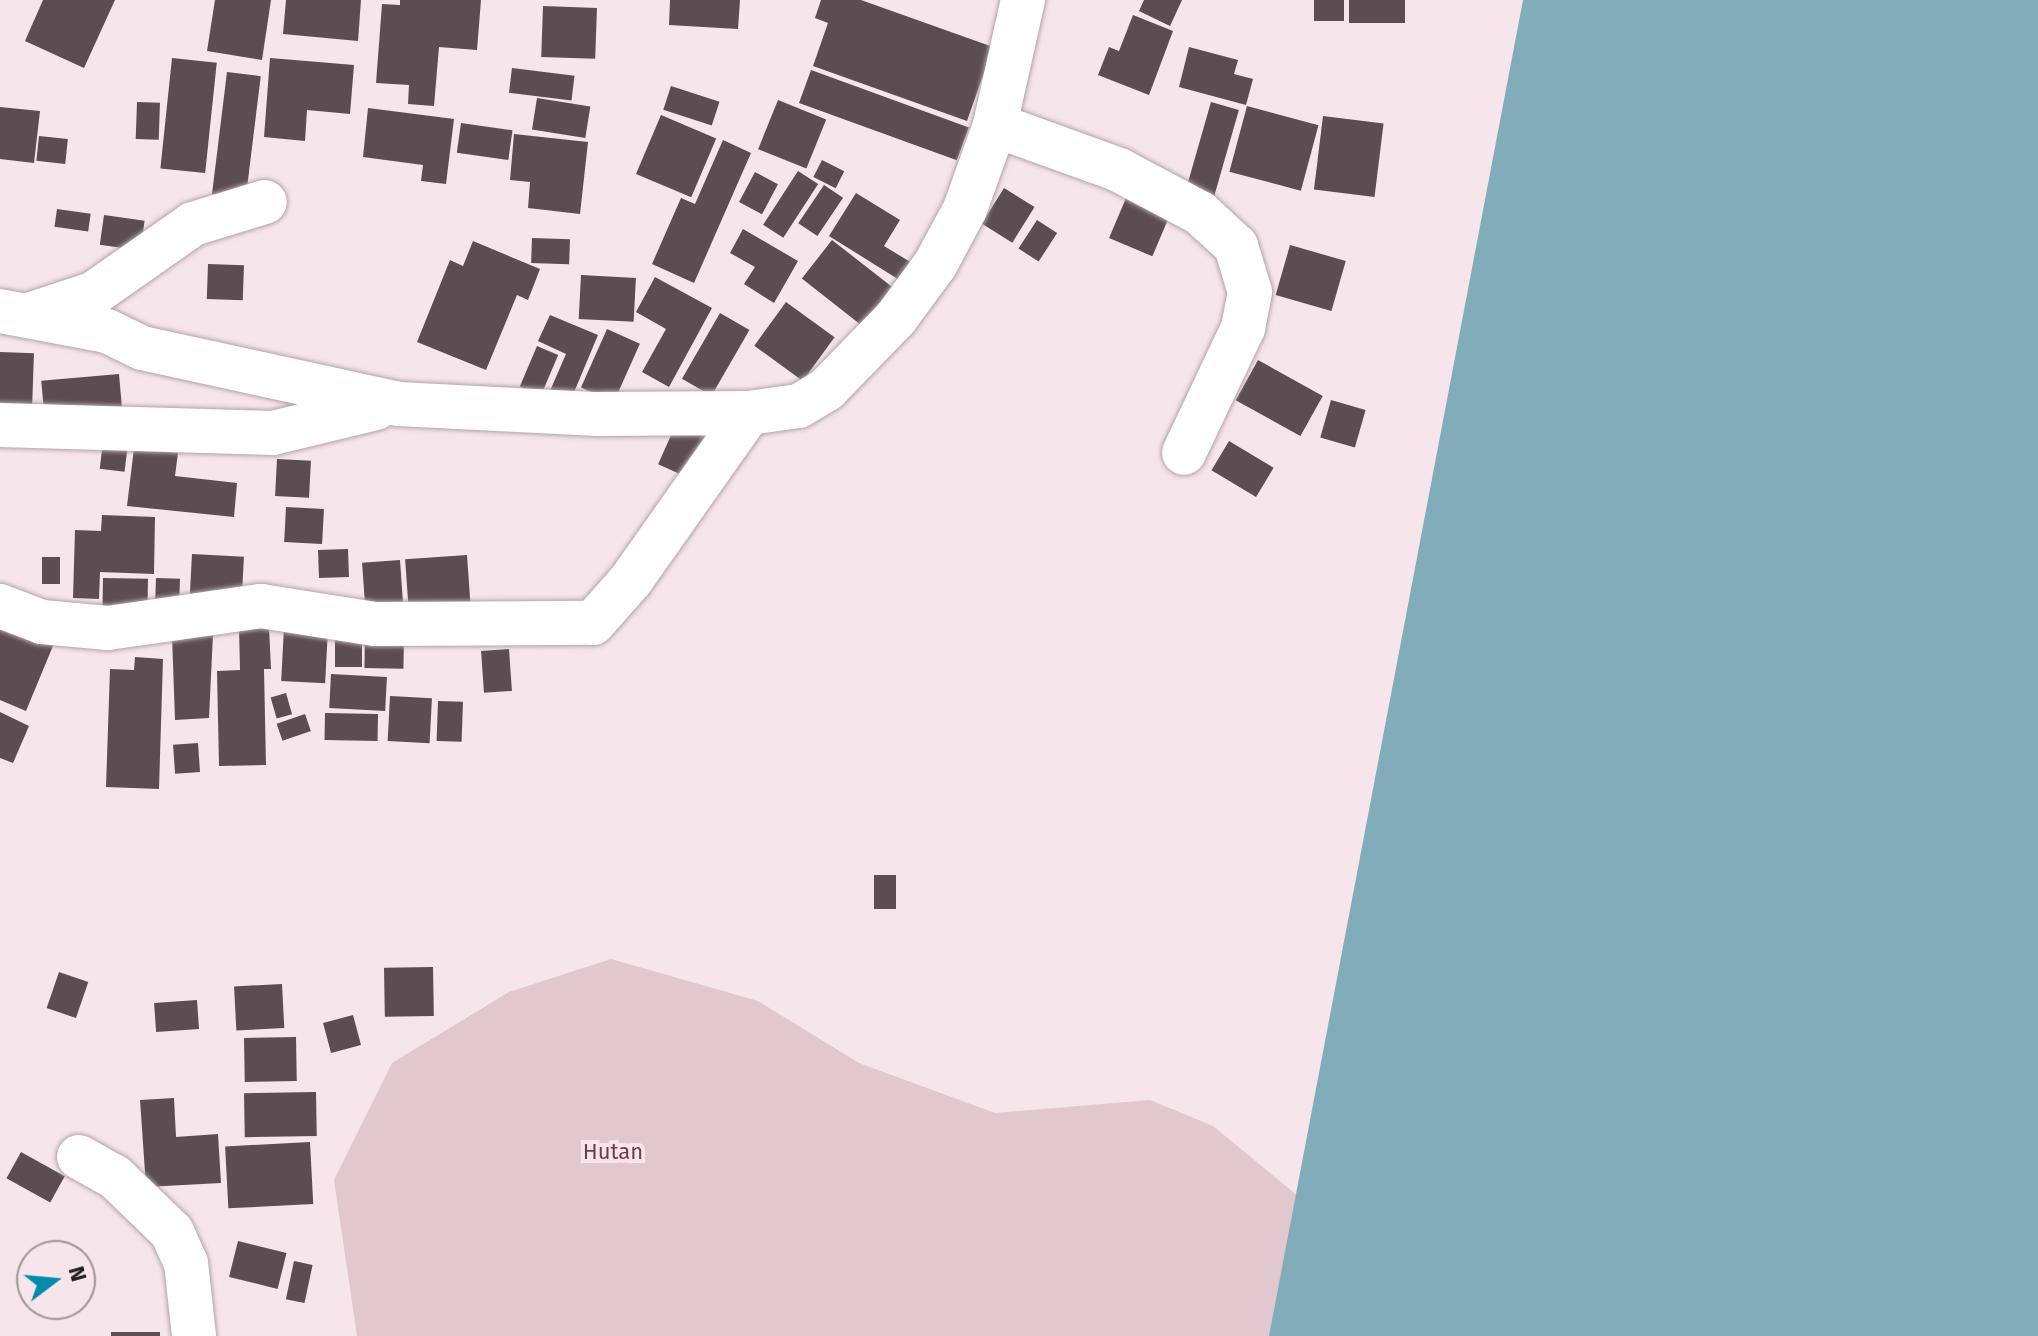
<!DOCTYPE html>
<html>
<head>
<meta charset="utf-8">
<style>
	body { margin:0 }
	#map { position:relative; width:2038px; height:1336px; overflow:hidden; background:#f6e5ea; font-family:"Fira Sans",sans-serif }
	div>[style] { position:absolute }
	[style*='--x'] { left:calc(var(--x)*1px); top:calc(var(--y)*1px); width:calc(var(--w)*1px); rotate:calc(var(--a)*1deg) }
	.green>* { inset:0; background:#e1c7ce }
	.water>* { inset:0; background:#81acba }
	.building>* { inset:0; background:#5b4d51; transform-origin:0 0 }
	.roads { filter:drop-shadow(0 0 2px #b3a3a7) drop-shadow(0 0 2px #b3a3a7) }
	.minor>* { height:44px; margin:-22px; padding:0 22px; transform-origin:22px; border-radius:22px; background:#fff }
	span { translate:-50% -50%; white-space:nowrap; text-align:center; line-height:1.15; -webkit-text-stroke:8px #f6e5ea; paint-order:stroke }
	.park-label { font-size:22px; color:#723b4e }
	.north { position:absolute; left:16px; top:1240px; width:80px; height:80px; box-sizing:border-box; background:#f6e5ea; border:2px solid #a19598; border-radius:50%; rotate:74deg; font-size:22px; font-weight:700; line-height:32px; text-align:center; color:#221c1e }
	.north::after { content:''; display:block; margin:auto; width:28px; height:36px; background:#008caa; clip-path:polygon(50% 0,100% 100%,50% 72%,0 100%) }
</style>
</head>
<body>
<div id="map">
	<div class="green">
		<i style="clip-path:polygon(611px 959px,758px 1001px,859px 1063px,995px 1113px,1150px 1100px,1213px 1126px,1468px 1336px,357px 1336px,334px 1180px,392px 1063px,509px 992px)"></i>
	</div>
	<div class="water">
		<i style="clip-path:polygon(1523px 0,2038px 0,2038px 1336px,1269px 1336px)"></i>
	</div>
	<div class="building">
		<i style="clip-path:polygon(43px 0,115px 0,84px 68px,25px 41px)"></i>
		<i style="clip-path:polygon(215px 0,271px 0,262px 60px,207px 51px)"></i>
		<i style="clip-path:polygon(286px 0,361px 0,358px 41px,283px 34px)"></i>
		<i style="clip-path:polygon(400px 0,481px 0,477px 50px,439px 47px,434px 106px,408px 104px,409px 85px,376px 83px,382px 4px,400px 5px)"></i>
		<i style="clip-path:polygon(670px 0,740px 0,738px 29px,669px 25px)"></i>
		<i style="clip-path:polygon(821px 0,861px 0,993px 47px,967px 121px,813px 66px,828px 23px,815px 18px)"></i>
		<i style="clip-path:polygon(1144px 0,1182px 0,1170px 26px,1139px 11px)"></i>
		<i style="left:1314px;top:0;width:30px;height:21px"></i>
		<i style="left:1349px;top:0;width:56px;height:23px"></i>
		<i style="left:543px;top:6px;width:54px;height:51px;rotate:2deg"></i>
		<i style="clip-path:polygon(1133px 15px,1173px 31px,1149px 95px,1098px 75px,1109px 47px,1119px 51px)"></i>
		<i style="clip-path:polygon(1189px 47px,1238px 60px,1234px 74px,1253px 79px,1246px 105px,1179px 87px)"></i>
		<i style="left:172px;top:58px;width:45px;height:111px;rotate:6deg"></i>
		<i style="clip-path:polygon(270px 58px,354px 65px,350px 114px,307px 110px,305px 141px,264px 137px)"></i>
		<i style="left:512px;top:68px;width:63px;height:25px;rotate:7deg"></i>
		<i style="left:811px;top:70px;width:168px;height:35px;rotate:20deg"></i>
		<i style="left:227px;top:72px;width:34px;height:123px;rotate:7deg"></i>
		<i style="left:671px;top:86px;width:51px;height:25px;rotate:18deg"></i>
		<i style="left:537px;top:98px;width:54px;height:32px;rotate:9deg"></i>
		<i style="left:778px;top:100px;width:52px;height:53px;rotate:22deg"></i>
		<i style="left:137px;top:102px;width:23px;height:37px;rotate:2deg"></i>
		<i style="left:1211px;top:102px;width:29px;height:92px;rotate:16deg"></i>
		<i style="left:1247px;top:106px;width:74px;height:68px;rotate:15deg"></i>
		<i style="clip-path:polygon(0 107px,40px 111px,34px 163px,0 159px)"></i>
		<i style="clip-path:polygon(368px 108px,454px 119px,446px 184px,421px 181px,423px 165px,363px 157px)"></i>
		<i style="left:661px;top:115px;width:60px;height:64px;rotate:23deg"></i>
		<i style="left:1323px;top:116px;width:61px;height:74px;rotate:7deg"></i>
		<i style="left:461px;top:123px;width:52px;height:30px;rotate:8deg"></i>
		<i style="clip-path:polygon(514px 134px,588px 142px,580px 214px,528px 208px,530px 182px,510px 180px)"></i>
		<i style="left:39px;top:136px;width:29px;height:25px;rotate:6deg"></i>
		<i style="clip-path:polygon(723px 140px,751px 153px,694px 283px,652px 264px,681px 198px,695px 204px)"></i>
		<i style="left:822px;top:160px;width:25px;height:19px;rotate:27deg"></i>
		<i style="left:798px;top:171px;width:24px;height:64px;rotate:33deg"></i>
		<i style="left:755px;top:172px;width:26px;height:34px;rotate:28deg"></i>
		<i style="left:824px;top:185px;width:23px;height:46px;rotate:34deg"></i>
		<i style="left:1004px;top:188px;width:36px;height:42px;rotate:32deg"></i>
		<i style="left:1129px;top:191px;width:47px;height:51px;rotate:23deg"></i>
		<i style="clip-path:polygon(856px 193px,900px 220px,884px 246px,912px 263px,901px 281px,829px 236px)"></i>
		<i style="left:57px;top:209px;width:34px;height:18px;rotate:8deg"></i>
		<i style="left:104px;top:215px;width:41px;height:30px;rotate:8deg"></i>
		<i style="left:1037px;top:220px;width:24px;height:34px;rotate:33deg"></i>
		<i style="clip-path:polygon(743px 229px,798px 261px,774px 303px,744px 284px,755px 267px,730px 253px)"></i>
		<i style="left:532px;top:238px;width:38px;height:25px;rotate:2deg"></i>
		<i style="left:832px;top:240px;width:78px;height:49px;rotate:38deg"></i>
		<i style="clip-path:polygon(473px 241px,540px 269px,528px 300px,517px 295px,486px 370px,417px 342px,450px 260px,463px 266px)"></i>
		<i style="left:1290px;top:245px;width:58px;height:52px;rotate:16deg"></i>
		<i style="left:208px;top:264px;width:36px;height:35px;rotate:2deg"></i>
		<i style="left:581px;top:275px;width:55px;height:44px;rotate:3deg"></i>
		<i style="clip-path:polygon(655px 277px,712px 308px,669px 387px,642px 372px,666px 329px,636px 312px)"></i>
		<i style="left:786px;top:302px;width:60px;height:54px;rotate:36deg"></i>
		<i style="left:720px;top:313px;width:34px;height:76px;rotate:30deg"></i>
		<i style="clip-path:polygon(550px 315px,598px 335px,567px 409px,546px 400px,566px 354px,538px 341px)"></i>
		<i style="left:607px;top:329px;width:36px;height:64px;rotate:24deg"></i>
		<i style="left:537px;top:346px;width:23px;height:44px;rotate:23deg"></i>
		<i style="left:0;top:352px;width:34px;height:56px;rotate:2deg"></i>
		<i style="left:1258px;top:360px;width:74px;height:46px;rotate:29deg"></i>
		<i style="left:119px;top:374px;width:35px;height:78px;rotate:85deg"></i>
		<i style="left:1331px;top:400px;width:36px;height:39px;rotate:16deg"></i>
		<i style="left:676px;top:424px;width:32px;height:44px;rotate:24deg"></i>
		<i style="left:1229px;top:441px;width:52px;height:34px;rotate:31deg"></i>
		<i style="left:103px;top:442px;width:25px;height:27px;rotate:7deg"></i>
		<i style="clip-path:polygon(134px 448px,178px 453px,175px 476px,237px 483px,234px 517px,127px 506px)"></i>
		<i style="left:277px;top:459px;width:34px;height:37px;rotate:3deg"></i>
		<i style="left:286px;top:507px;width:38px;height:35px;rotate:3deg"></i>
		<i style="clip-path:polygon(102px 515px,155px 517px,154px 574px,100px 572px,99px 599px,73px 598px,75px 530px,101px 531px)"></i>
		<i style="left:348px;top:549px;width:28px;height:30px;rotate:88deg"></i>
		<i style="left:192px;top:554px;width:52px;height:49px;rotate:3deg"></i>
		<i style="left:467px;top:555px;width:53px;height:62px;rotate:86deg"></i>
		<i style="left:42px;top:557px;width:18px;height:27px"></i>
		<i style="left:400px;top:560px;width:49px;height:38px;rotate:86deg"></i>
		<i style="left:103px;top:578px;width:45px;height:42px;rotate:1deg"></i>
		<i style="left:156px;top:578px;width:24px;height:34px;rotate:2deg"></i>
		<i style="clip-path:polygon(0 612px,55px 641px,26px 711px,0 700px)"></i>
		<i style="left:335px;top:624px;width:27px;height:43px"></i>
		<i style="clip-path:polygon(269px 627px,271px 669px,264px 669px,266px 765px,219px 766px,217px 671px,240px 670px,239px 628px)"></i>
		<i style="left:284px;top:627px;width:44px;height:54px;rotate:3deg"></i>
		<i style="clip-path:polygon(213px 634px,209px 718px,175px 720px,172px 635px)"></i>
		<i style="left:365px;top:634px;width:39px;height:34px;rotate:1deg"></i>
		<i style="left:509px;top:649px;width:42px;height:28px;rotate:86deg"></i>
		<i style="clip-path:polygon(135px 657px,163px 659px,159px 789px,106px 787px,110px 669px,134px 670px)"></i>
		<i style="left:331px;top:674px;width:56px;height:34px;rotate:3deg"></i>
		<i style="left:286px;top:693px;width:22px;height:16px;rotate:74deg"></i>
		<i style="left:390px;top:696px;width:42px;height:45px;rotate:3deg"></i>
		<i style="left:438px;top:701px;width:25px;height:40px;rotate:2deg"></i>
		<i style="clip-path:polygon(0 712px,29px 726px,13px 763px,0 758px)"></i>
		<i style="left:325px;top:713px;width:53px;height:27px;rotate:1deg"></i>
		<i style="left:305px;top:714px;width:18px;height:30px;rotate:71deg"></i>
		<i style="left:198px;top:743px;width:29px;height:25px;rotate:86deg"></i>
		<i style="left:874px;top:875px;width:22px;height:34px"></i>
		<i style="left:433px;top:967px;width:49px;height:49px;rotate:89deg"></i>
		<i style="left:59px;top:972px;width:31px;height:38px;rotate:19deg"></i>
		<i style="left:282px;top:984px;width:44px;height:48px;rotate:87deg"></i>
		<i style="left:197px;top:1000px;width:29px;height:43px;rotate:86deg"></i>
		<i style="left:353px;top:1015px;width:31px;height:31px;rotate:75deg"></i>
		<i style="left:296px;top:1037px;width:44px;height:52px;rotate:89deg"></i>
		<i style="left:316px;top:1092px;width:44px;height:72px;rotate:89deg"></i>
		<i style="clip-path:polygon(174px 1098px,176px 1137px,218px 1134px,221px 1183px,146px 1187px,140px 1100px)"></i>
		<i style="left:310px;top:1142px;width:62px;height:85px;rotate:87deg"></i>
		<i style="left:21px;top:1152px;width:50px;height:30px;rotate:29deg"></i>
		<i style="left:238px;top:1241px;width:50px;height:37px;rotate:14deg"></i>
		<i style="left:294px;top:1261px;width:19px;height:39px;rotate:12deg"></i>
		<i style="left:111px;top:1332px;width:49px;height:4px"></i>
	</div>
	<div class="roads">
		<div class="minor">
			<i style="--x:995;--y:125;--w:132;--a:19.9"></i>
			<i style="--x:1119;--y:170;--w:92;--a:28"></i>
			<i style="--x:1200;--y:213;--w:49;--a:42.5"></i>
			<i style="--x:1236;--y:246;--w:48;--a:73.1"></i>
			<i style="--x:1250;--y:292;--w:37;--a:101"></i>
			<i style="--x:1243;--y:328;--w:138;--a:115.3"></i>
			<i style="--x:0;--y:311;--w:109;--a:10.6"></i>
			<i style="--x:107;--y:331;--w:39;--a:26"></i>
			<i style="--x:142;--y:348;--w:262;--a:12.3"></i>
			<i style="--x:398;--y:404;--w:200;--a:2.9"></i>
			<i style="--x:598;--y:414;--w:151;--a:-0.4"></i>
			<i style="--x:749;--y:413;--w:50;--a:-8"></i>
			<i style="--x:799;--y:406;--w:33;--a:-31"></i>
			<i style="--x:827;--y:389;--w:99;--a:-45.8"></i>
			<i style="--x:896;--y:318;--w:66;--a:-53.7"></i>
			<i style="--x:935;--y:265;--w:64;--a:-61.8"></i>
			<i style="--x:965;--y:209;--w:89;--a:-70.3"></i>
			<i style="--x:995;--y:125;--w:128;--a:-77.4"></i>
			<i style="--x:32;--y:314;--w:64;--a:-18.2"></i>
			<i style="--x:93;--y:294;--w:122;--a:-35"></i>
			<i style="--x:193;--y:224;--w:75;--a:-17"></i>
			<i style="--x:0;--y:425;--w:273;--a:1.7"></i>
			<i style="--x:273;--y:433;--w:106;--a:-13.6"></i>
			<i style="--x:0;--y:606;--w:45;--a:20.9"></i>
			<i style="--x:42;--y:622;--w:66;--a:5.2"></i>
			<i style="--x:108;--y:628;--w:155;--a:-8.2"></i>
			<i style="--x:261;--y:606;--w:115;--a:9"></i>
			<i style="--x:375;--y:624;--w:218;--a:-0.3"></i>
			<i style="--x:593;--y:623;--w:57;--a:-48.5"></i>
			<i style="--x:631;--y:580;--w:204;--a:-54.8"></i>
			<i style="--x:79;--y:1157;--w:41;--a:29.1"></i>
			<i style="--x:115;--y:1177;--w:79;--a:44"></i>
			<i style="--x:172;--y:1232;--w:34;--a:66"></i>
			<i style="--x:186;--y:1263;--w:73;--a:83.7"></i>
		</div>
	</div>
	<div class="park-label">
		<span style="left:613px;top:1152px">Hutan</span>
	</div>
	<div class="north">N</div>
</div>
</body>
</html>
